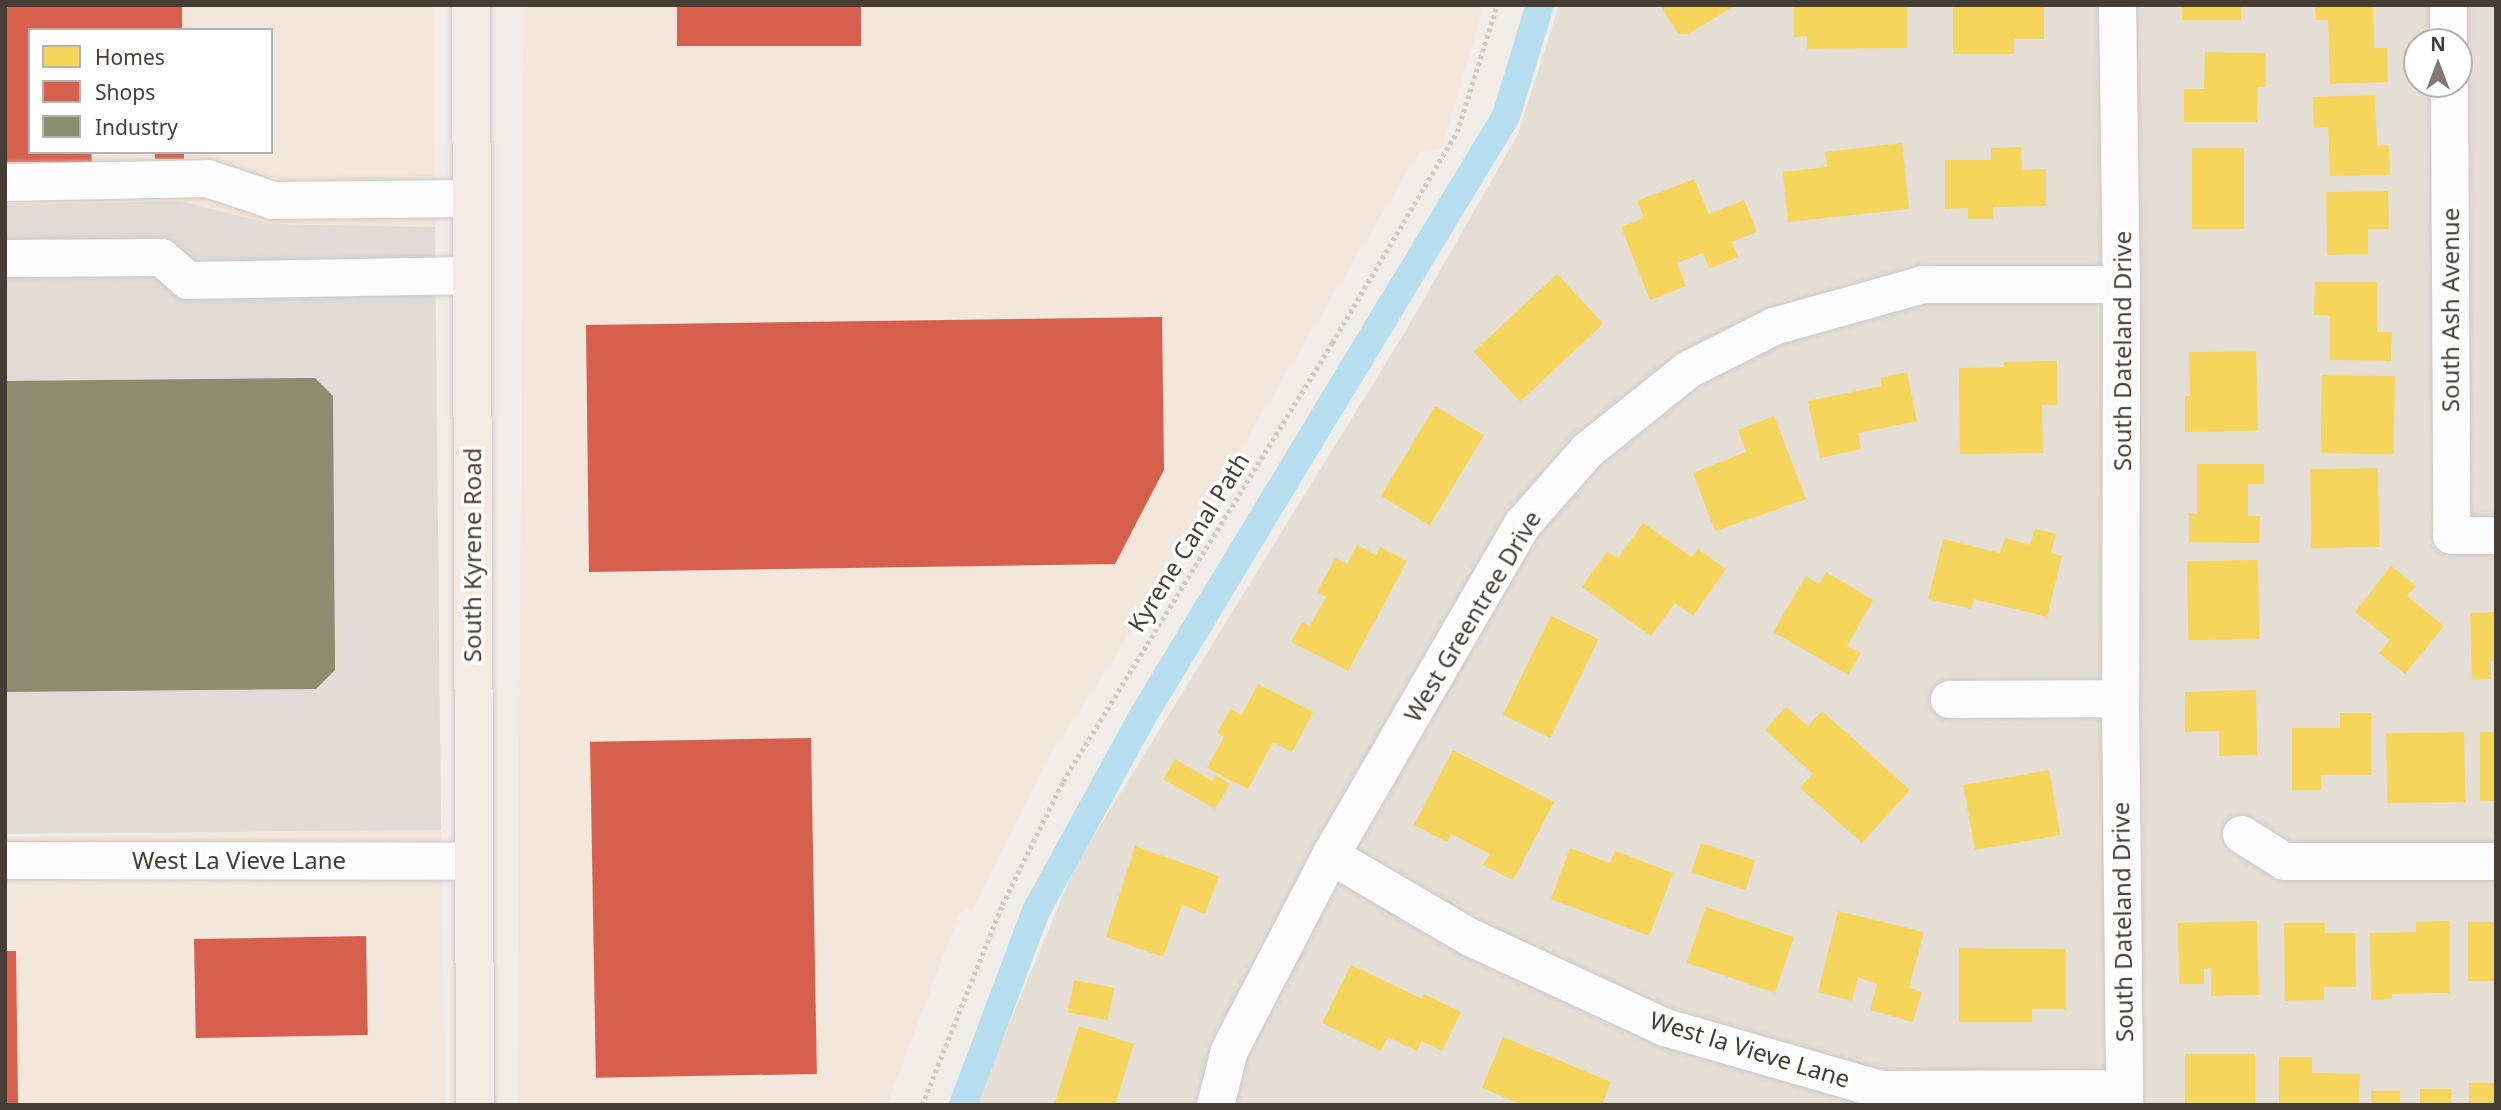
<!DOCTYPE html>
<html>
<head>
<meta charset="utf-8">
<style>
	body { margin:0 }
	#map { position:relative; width:2501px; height:1110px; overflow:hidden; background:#f0ece8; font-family:"Noto Sans",sans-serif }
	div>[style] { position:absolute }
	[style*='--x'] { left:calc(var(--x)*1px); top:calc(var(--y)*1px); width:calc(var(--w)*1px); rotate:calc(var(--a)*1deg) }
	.residential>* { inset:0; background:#e4ded5 }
	.commercial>* { inset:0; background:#f3e6da; transform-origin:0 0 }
	.industrial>* { inset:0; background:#e0dbd6 }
	.homes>* { inset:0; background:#f6d55c; transform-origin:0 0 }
	.shops>* { inset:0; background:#d6604d; transform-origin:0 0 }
	.industry>* { inset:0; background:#8c8c6e }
	.canal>* { height:28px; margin:-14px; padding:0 14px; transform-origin:14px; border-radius:14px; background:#b7deef }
	.path>* { height:4.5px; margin-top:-2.25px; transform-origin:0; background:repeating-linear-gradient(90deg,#cecac6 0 3.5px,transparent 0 7px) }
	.roads { filter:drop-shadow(0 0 2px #ccc8c4) drop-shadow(0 0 2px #ccc8c4) }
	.minor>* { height:37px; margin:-18.5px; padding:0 18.5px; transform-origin:18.5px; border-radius:18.5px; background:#fdfcfc }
	.major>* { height:38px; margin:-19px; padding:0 19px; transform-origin:19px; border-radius:19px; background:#f1ebe2 }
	span { translate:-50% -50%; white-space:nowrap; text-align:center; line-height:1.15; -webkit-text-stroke:7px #fff; paint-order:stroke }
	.street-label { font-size:24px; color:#463d34 }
	.frame { position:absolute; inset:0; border:7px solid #463d34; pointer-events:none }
	.legend { position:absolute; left:28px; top:28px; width:245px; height:126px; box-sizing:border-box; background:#fff; border:2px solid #b5b1ae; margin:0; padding:9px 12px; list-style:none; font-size:21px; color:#463d34 }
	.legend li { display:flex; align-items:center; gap:14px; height:35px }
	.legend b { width:35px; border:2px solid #b5b1ae }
	.north { position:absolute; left:2403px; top:28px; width:70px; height:70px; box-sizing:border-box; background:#fff; border:2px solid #b5b1ae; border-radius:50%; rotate:0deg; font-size:19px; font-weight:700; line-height:28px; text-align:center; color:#463d34 }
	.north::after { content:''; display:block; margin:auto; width:24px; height:32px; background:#827a73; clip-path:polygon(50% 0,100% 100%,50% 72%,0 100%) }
</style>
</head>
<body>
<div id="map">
	<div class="residential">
		<i style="clip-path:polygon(evenodd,1559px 5px,2496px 5px,2496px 1105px,975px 1105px,1076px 865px,1405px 332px,1518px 134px,1559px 5px,2417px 42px,2459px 42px,2459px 84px,2417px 84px,2417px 42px)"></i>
	</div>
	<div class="commercial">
		<i style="clip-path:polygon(evenodd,5px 5px,434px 5px,435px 227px,271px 224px,180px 201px,5px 205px,5px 5px,30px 30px,271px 30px,271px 152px,30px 152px,30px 30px)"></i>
		<i style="clip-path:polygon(524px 5px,1484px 5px,1442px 147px,1419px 153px,1126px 639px,1046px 761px,973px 908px,960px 912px,887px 1105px,517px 1105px)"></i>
		<i style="left:441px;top:830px;width:275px;height:436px;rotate:89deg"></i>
	</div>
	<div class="industrial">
		<i style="clip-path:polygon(180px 201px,271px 224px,435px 227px,441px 830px,5px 834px,5px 205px)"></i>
	</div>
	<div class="homes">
		<i style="clip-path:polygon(1660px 5px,1736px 5px,1688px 34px,1678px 34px)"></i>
		<i style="clip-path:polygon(1794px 5px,1907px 5px,1907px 48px,1807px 49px,1807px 36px,1794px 37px)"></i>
		<i style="clip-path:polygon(1953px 5px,2044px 5px,2044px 39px,2014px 39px,2014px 54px,1953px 54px)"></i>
		<i style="left:2182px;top:5px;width:59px;height:15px"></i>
		<i style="clip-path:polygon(2373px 5px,2374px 48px,2387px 48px,2388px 82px,2330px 84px,2328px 20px,2316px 20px,2315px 6px)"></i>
		<i style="clip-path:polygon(2205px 52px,2266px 53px,2266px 87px,2258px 87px,2257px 122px,2184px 122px,2184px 89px,2204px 89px)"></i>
		<i style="clip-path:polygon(2375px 95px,2377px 146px,2389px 145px,2390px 175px,2330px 176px,2328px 127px,2314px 128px,2313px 97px)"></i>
		<i style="clip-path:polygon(1902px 143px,1909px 209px,1788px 222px,1783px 172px,1827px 167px,1825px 152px)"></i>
		<i style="clip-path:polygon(2021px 147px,2022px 170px,2046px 169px,2046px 206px,1993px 207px,1993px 219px,1968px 219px,1968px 208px,1945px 209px,1945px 160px,1991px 160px,1991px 148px)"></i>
		<i style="left:2192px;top:148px;width:52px;height:81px"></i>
		<i style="clip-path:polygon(1694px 179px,1709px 214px,1744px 200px,1757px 232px,1732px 242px,1738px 257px,1709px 269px,1703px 253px,1677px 263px,1686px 286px,1650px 300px,1621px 227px,1644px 218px,1637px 201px)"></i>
		<i style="clip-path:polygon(2388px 191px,2389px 229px,2368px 229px,2368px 254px,2327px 255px,2326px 192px)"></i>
		<i style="left:1557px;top:274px;width:68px;height:114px;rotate:47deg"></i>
		<i style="clip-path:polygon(2315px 282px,2377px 282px,2377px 332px,2392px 332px,2391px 361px,2330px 360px,2330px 316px,2314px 315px)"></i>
		<i style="clip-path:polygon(2256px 351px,2258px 431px,2185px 432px,2185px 396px,2190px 396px,2189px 352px)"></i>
		<i style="clip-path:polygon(2057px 361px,2057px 405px,2042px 405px,2043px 453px,1960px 454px,1959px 368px,2004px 367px,2004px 362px)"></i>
		<i style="clip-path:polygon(1907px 372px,1917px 421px,1858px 433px,1861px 449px,1820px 458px,1808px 401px,1882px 386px,1880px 378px)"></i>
		<i style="left:2322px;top:375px;width:73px;height:78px;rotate:1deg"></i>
		<i style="left:1435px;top:406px;width:57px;height:105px;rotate:31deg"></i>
		<i style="clip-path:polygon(1774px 416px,1806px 499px,1715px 531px,1693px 473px,1746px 452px,1738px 430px)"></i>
		<i style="clip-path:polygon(2197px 464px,2264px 464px,2264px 484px,2248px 484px,2248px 516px,2260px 516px,2259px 543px,2189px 542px,2189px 513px,2197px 514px)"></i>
		<i style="left:2378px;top:468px;width:79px;height:68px;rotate:89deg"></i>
		<i style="clip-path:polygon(1643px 523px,1692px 557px,1698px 549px,1726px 569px,1693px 616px,1675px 603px,1651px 636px,1582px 587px,1607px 552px,1618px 558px)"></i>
		<i style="clip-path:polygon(2035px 529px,2056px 534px,2051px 553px,2062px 556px,2047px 617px,1974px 599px,1971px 609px,1928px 599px,1943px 539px,2000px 553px,2005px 538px,2030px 545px)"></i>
		<i style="clip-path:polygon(1357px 545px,1376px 555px,1380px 547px,1407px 561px,1348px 671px,1291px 642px,1302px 622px,1310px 626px,1326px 597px,1317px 592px,1335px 558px,1347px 564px)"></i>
		<i style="left:2258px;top:560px;width:79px;height:71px;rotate:89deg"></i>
		<i style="clip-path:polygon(2391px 566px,2416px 586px,2407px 596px,2444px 626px,2405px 674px,2379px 653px,2390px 640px,2355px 612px)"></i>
		<i style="clip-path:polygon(1826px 572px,1873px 600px,1847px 646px,1861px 653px,1848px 675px,1773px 632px,1806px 576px,1819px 584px)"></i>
		<i style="clip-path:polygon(2496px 612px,2496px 661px,2490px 661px,2491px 679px,2472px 680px,2470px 613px)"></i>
		<i style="left:1551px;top:616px;width:53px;height:110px;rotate:26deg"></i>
		<i style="clip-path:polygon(1258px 684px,1313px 712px,1292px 752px,1273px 742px,1248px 789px,1207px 768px,1224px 737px,1217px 733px,1230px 709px,1242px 715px)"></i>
		<i style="clip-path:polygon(2256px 690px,2257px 755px,2219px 756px,2219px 731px,2185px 732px,2185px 692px)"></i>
		<i style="clip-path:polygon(1786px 707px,1808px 726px,1822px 711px,1910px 790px,1862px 843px,1800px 788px,1813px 774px,1765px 730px)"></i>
		<i style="clip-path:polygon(2340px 713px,2371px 713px,2371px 775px,2321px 775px,2321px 790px,2292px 790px,2292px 728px,2340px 728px)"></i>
		<i style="left:2464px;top:732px;width:70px;height:78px;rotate:89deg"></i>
		<i style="left:2480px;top:732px;width:16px;height:69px"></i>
		<i style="clip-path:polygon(1453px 750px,1554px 802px,1513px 880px,1483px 865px,1490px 854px,1451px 834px,1447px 842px,1414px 825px)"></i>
		<i style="clip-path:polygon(1175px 759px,1212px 781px,1216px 775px,1230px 784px,1215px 809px,1163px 779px)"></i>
		<i style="left:2049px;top:770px;width:66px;height:87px;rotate:80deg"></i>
		<i style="left:1701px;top:843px;width:57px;height:31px;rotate:18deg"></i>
		<i style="clip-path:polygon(1135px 846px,1219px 876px,1205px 914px,1182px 905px,1163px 957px,1106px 937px)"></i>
		<i style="clip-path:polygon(1570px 848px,1610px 863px,1615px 851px,1673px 873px,1649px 936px,1551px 899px)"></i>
		<i style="left:1706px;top:907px;width:93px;height:59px;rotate:19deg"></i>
		<i style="clip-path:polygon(1838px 911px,1924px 932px,1909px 988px,1922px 992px,1913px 1022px,1870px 1010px,1877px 984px,1858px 977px,1852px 1001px,1818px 992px)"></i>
		<i style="clip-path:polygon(2257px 921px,2259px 995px,2211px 996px,2211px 968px,2204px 969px,2204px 984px,2179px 984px,2178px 923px)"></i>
		<i style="clip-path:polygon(2450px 921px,2450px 993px,2392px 994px,2392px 999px,2371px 1000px,2370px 933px,2416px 932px,2416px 922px)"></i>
		<i style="left:2468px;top:922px;width:28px;height:59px"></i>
		<i style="clip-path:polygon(2284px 923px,2325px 923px,2325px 933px,2355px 933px,2356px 987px,2324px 987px,2324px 1000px,2285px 1001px)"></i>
		<i style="clip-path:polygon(1959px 948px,2066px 949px,2066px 1009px,2032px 1009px,2032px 1022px,1959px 1022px)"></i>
		<i style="clip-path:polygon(1351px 965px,1422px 999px,1424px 994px,1461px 1012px,1442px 1051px,1422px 1041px,1417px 1051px,1388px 1037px,1381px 1051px,1322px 1023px)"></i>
		<i style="left:1074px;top:980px;width:41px;height:33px;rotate:11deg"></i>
		<i style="clip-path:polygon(1079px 1026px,1134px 1044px,1115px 1105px,1054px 1105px)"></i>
		<i style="clip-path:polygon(1503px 1037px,1611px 1082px,1602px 1105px,1523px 1105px,1482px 1088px)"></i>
		<i style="left:2255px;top:1054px;width:51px;height:70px;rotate:90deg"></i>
		<i style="clip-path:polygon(2279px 1057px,2312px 1057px,2312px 1073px,2360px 1074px,2359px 1105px,2279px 1105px)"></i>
		<i style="left:2496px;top:1083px;width:22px;height:27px;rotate:90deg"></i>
		<i style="left:2420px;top:1089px;width:31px;height:16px"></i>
		<i style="left:2400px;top:1091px;width:14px;height:29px;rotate:90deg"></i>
	</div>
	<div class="shops">
		<i style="clip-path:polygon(5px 5px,182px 5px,182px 30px,30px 30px,30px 152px,91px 152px,92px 162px,5px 162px)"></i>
		<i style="left:677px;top:5px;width:184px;height:41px"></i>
		<i style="left:155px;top:152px;width:29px;height:7px"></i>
		<i style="clip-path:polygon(1162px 317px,1164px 470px,1115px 564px,589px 572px,586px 325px)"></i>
		<i style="left:811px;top:738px;width:336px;height:221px;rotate:89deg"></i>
		<i style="left:366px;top:936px;width:99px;height:172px;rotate:89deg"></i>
		<i style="clip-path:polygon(5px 951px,16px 951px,18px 1105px,5px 1105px)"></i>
	</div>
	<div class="industry">
		<i style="clip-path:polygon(315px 378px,333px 396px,335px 670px,316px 689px,5px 692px,5px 381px)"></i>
	</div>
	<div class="canal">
		<i style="--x:963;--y:1105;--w:207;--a:-69.4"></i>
		<i style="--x:1036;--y:911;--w:219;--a:-61.3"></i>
		<i style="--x:1141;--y:719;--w:705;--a:-58.81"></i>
		<i style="--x:1506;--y:116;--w:116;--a:-73"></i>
	</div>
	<div class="path">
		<i style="--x:922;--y:1105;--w:215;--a:-68.2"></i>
		<i style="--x:1002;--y:905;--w:138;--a:-63.8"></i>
		<i style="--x:1063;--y:781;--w:514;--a:-58.44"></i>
		<i style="--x:1332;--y:343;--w:245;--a:-59.4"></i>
		<i style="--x:1457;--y:132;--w:133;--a:-72.5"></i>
	</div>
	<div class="roads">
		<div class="minor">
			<i style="--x:2117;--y:5;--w:279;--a:89.2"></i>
			<i style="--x:2121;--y:284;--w:414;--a:90.1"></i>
			<i style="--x:2120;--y:698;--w:407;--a:89.4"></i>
			<i style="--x:2448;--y:5;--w:37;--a:90"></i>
			<i style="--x:2449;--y:84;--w:451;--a:89.7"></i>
			<i style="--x:2451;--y:535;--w:45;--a:0"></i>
			<i style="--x:5;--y:182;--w:202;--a:-1.1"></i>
			<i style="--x:207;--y:178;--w:70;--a:18.4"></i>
			<i style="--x:273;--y:200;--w:197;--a:-0.6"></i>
			<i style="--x:5;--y:258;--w:156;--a:-0.4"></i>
			<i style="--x:161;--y:257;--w:35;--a:41"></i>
			<i style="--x:187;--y:280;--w:283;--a:-1"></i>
			<i style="--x:1949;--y:699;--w:171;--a:-0.3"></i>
			<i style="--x:2241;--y:834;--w:51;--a:32.1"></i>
			<i style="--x:2284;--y:861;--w:212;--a:0"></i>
			<i style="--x:1330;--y:855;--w:162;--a:30.4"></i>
			<i style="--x:1470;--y:937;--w:215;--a:24.8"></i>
			<i style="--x:1665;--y:1027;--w:224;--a:16.1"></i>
			<i style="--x:1880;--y:1089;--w:244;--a:-0.2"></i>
			<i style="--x:5;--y:860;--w:467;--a:0.1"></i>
			<i style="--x:1215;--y:1105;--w:57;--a:-75.7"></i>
			<i style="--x:1229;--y:1050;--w:220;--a:-62.6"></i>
			<i style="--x:1330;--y:855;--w:383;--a:-59.9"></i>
			<i style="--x:1522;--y:524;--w:98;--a:-48.7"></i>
			<i style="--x:1587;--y:450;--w:129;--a:-38.7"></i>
			<i style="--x:1688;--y:369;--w:95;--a:-26.8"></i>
			<i style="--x:1773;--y:326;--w:156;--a:-15.6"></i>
			<i style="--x:1923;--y:284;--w:198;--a:0"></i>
		</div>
		<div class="major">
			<i style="--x:471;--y:5;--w:1100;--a:89.79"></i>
		</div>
	</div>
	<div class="street-label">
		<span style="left:2450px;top:310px;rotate:-90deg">South Ash Avenue</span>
		<span style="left:2122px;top:351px;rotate:-90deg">South Dateland Drive</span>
		<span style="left:1188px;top:542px;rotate:-58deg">Kyrene Canal Path</span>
		<span style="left:472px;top:555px;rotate:-90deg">South Kyrene Road</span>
		<span style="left:1472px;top:616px;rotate:-59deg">West Greentree Drive</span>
		<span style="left:239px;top:860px">West La Vieve Lane</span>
		<span style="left:2122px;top:922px;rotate:-91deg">South Dateland Drive</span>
		<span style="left:1750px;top:1049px;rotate:17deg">West la Vieve Lane</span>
	</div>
	<div class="frame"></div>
	<ul class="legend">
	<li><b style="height:19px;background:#f6d55c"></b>Homes</li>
	<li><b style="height:19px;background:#d6604d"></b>Shops</li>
	<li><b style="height:19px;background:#8c8c6e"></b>Industry</li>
	</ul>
	<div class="north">N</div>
</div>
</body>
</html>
